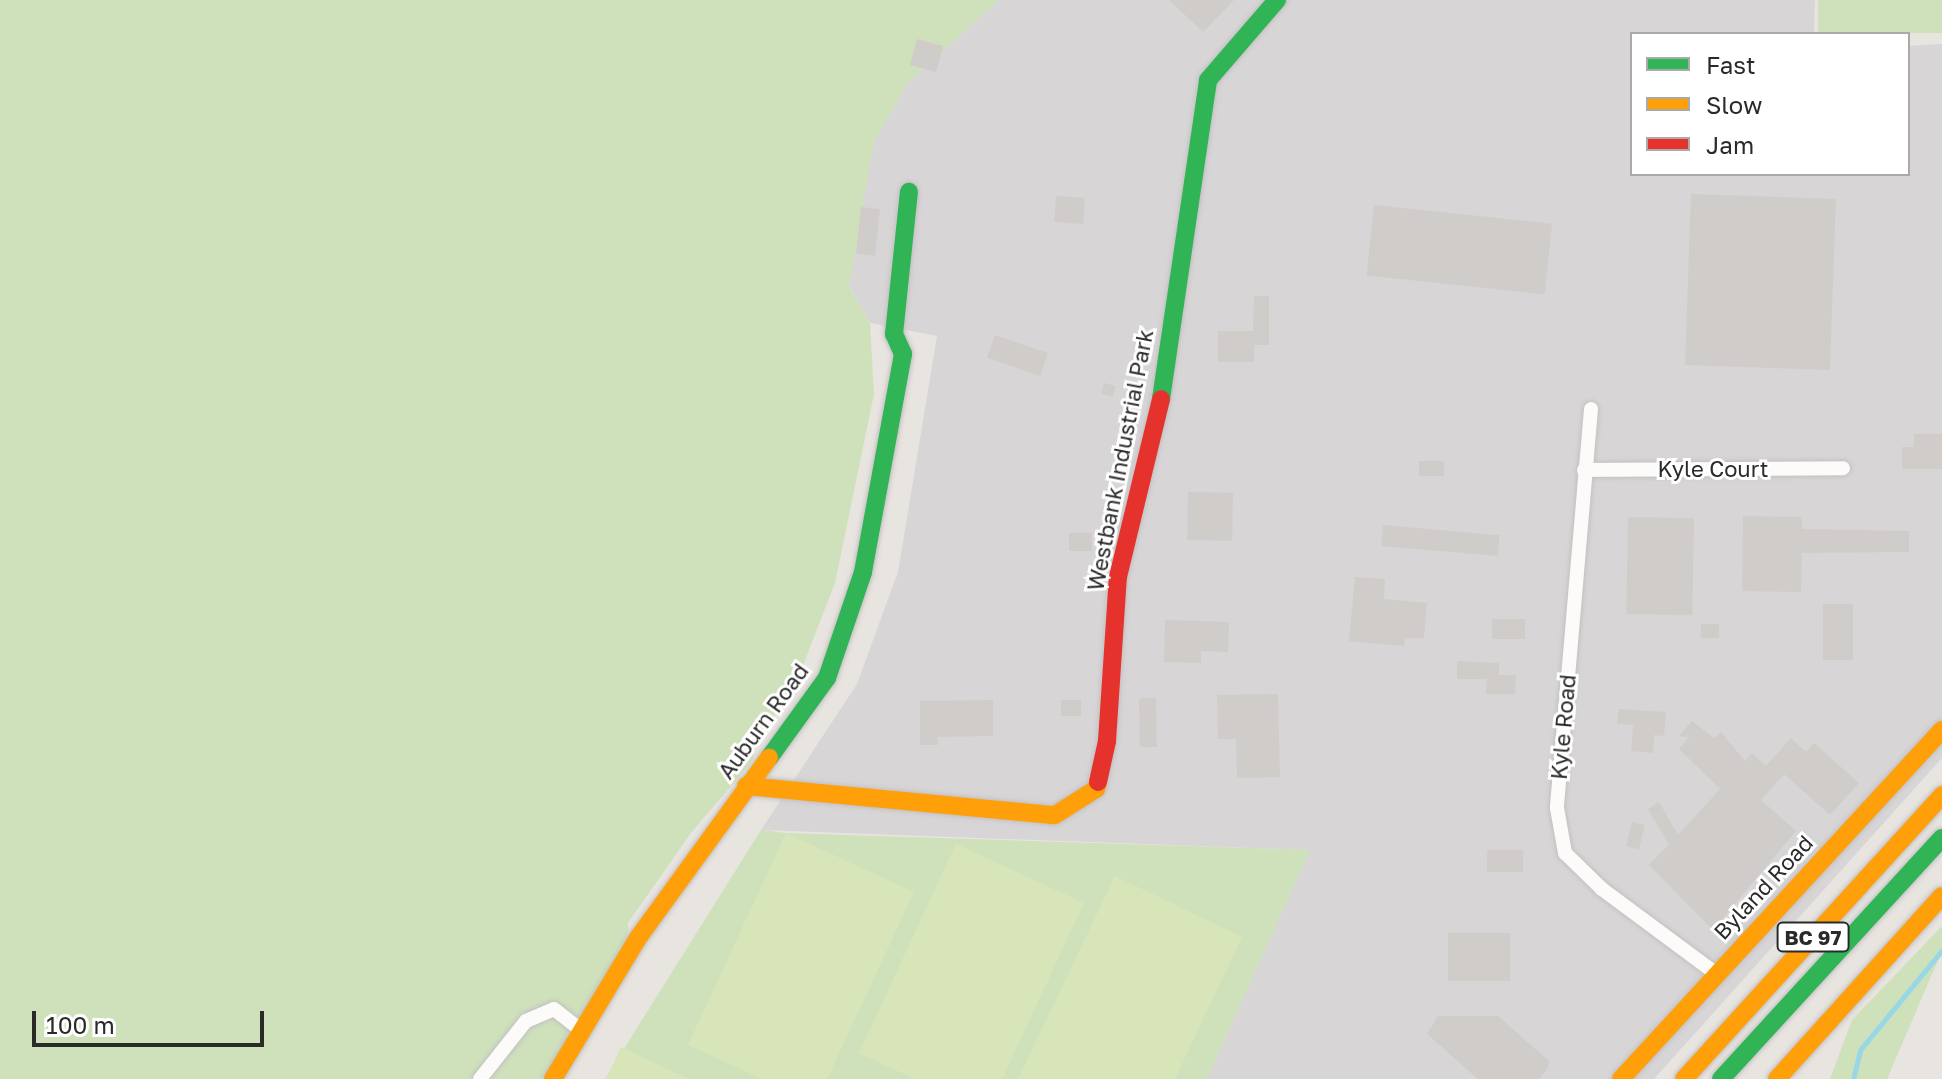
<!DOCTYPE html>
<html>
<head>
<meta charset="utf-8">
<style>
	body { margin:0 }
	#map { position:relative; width:1942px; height:1079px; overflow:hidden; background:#e8e4e0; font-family:"Golos Text",sans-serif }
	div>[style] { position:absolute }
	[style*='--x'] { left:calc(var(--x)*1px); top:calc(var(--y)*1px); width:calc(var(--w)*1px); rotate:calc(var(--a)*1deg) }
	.industrial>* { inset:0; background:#d8d5d7 }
	.green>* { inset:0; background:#cee1bb; transform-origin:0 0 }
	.pitch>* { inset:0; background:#d8e5b9 }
	.stream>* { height:5px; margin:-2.5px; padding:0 2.5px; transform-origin:2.5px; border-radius:2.5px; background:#98d7e5 }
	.building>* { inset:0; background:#cfccc9; transform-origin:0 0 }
	.roads { filter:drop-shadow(0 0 2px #c2c1c1) drop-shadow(0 0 2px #c2c1c1) }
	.street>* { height:14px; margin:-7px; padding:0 7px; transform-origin:7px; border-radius:7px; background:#fcfbfa }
	.fast>* { height:18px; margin:-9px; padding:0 9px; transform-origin:9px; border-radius:9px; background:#30b455 }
	.slow>* { height:18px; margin:-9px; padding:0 9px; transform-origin:9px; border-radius:9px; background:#ff9f0a }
	.jam>* { height:18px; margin:-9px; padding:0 9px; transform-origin:9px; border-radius:9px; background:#e5322d }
	span { translate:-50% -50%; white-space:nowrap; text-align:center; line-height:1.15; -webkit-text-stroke:6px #fff; paint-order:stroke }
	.shield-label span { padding:2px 6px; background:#fff; border:2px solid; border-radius:6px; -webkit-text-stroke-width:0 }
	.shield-label { font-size:20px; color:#2a2a2a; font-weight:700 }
	.street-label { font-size:22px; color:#2a2a2a }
	.legend { position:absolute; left:1630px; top:32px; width:280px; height:144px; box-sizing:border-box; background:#fff; border:2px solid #aaa; margin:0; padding:10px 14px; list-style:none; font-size:24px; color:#2a2a2a }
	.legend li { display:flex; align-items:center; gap:16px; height:40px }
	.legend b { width:40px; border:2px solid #aaa }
	.scale { position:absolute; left:32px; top:1011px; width:232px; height:36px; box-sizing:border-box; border:4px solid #2a2a2a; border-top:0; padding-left:10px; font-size:24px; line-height:28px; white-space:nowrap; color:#2a2a2a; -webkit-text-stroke:6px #fff; paint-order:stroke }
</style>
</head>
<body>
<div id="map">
	<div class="industrial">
		<i style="clip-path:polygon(884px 0,1815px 0,1814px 34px,1632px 34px,1632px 174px,1908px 174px,1908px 46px,1942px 44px,1942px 758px,1654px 1079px,1207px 1079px,1309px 850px,761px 830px,857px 684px,898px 572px,937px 336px,870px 323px,823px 239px)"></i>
	</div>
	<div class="green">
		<i style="clip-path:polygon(0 0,999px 0,908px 83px,874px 142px,849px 286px,870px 323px,874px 394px,835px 583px,795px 686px,755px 742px,753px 760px,691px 833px,628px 923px,628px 952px,542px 1079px,0 1079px)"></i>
		<i style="left:1818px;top:0;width:124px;height:33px"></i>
		<i style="clip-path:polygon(761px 830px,786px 833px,1310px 850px,1207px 1079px,605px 1079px)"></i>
		<i style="clip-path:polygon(1942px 926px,1942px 951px,1887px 1079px,1830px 1079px,1852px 1020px)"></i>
	</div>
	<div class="pitch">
		<i style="clip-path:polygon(786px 833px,914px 892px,827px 1079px,762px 1079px,688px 1045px)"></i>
		<i style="clip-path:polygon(956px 844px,1084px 903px,1002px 1079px,915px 1079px,859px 1053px)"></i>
		<i style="clip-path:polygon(1115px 876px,1242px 937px,1175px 1079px,1018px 1079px)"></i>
		<i style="clip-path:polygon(621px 1047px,689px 1079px,606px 1079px)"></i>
	</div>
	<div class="stream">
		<i style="--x:1853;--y:1079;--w:30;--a:-76"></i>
		<i style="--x:1860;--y:1050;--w:129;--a:-50.6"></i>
	</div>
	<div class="building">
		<i style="clip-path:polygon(1169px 0,1234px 0,1203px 32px)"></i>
		<i style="left:917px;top:39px;width:27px;height:27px;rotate:15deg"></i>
		<i style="left:1691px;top:194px;width:145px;height:171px;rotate:2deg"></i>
		<i style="left:1056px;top:196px;width:29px;height:26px;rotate:4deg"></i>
		<i style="left:1374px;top:205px;width:179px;height:71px;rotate:6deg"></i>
		<i style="left:861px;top:207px;width:19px;height:47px;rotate:6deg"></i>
		<i style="clip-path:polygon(1254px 296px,1269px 296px,1269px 345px,1254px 345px,1254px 362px,1218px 362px,1218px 331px,1253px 331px)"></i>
		<i style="left:995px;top:335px;width:56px;height:24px;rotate:19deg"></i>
		<i style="left:1104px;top:383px;width:12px;height:11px;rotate:14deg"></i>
		<i style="clip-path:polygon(1914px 434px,1942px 434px,1942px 469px,1902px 469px,1902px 447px,1914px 447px)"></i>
		<i style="left:1419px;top:461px;width:25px;height:15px"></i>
		<i style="left:1188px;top:492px;width:45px;height:48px;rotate:1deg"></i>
		<i style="clip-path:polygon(1743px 516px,1802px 517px,1802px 529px,1909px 531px,1909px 552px,1802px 553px,1801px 592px,1742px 591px)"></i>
		<i style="left:1628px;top:517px;width:66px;height:97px;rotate:1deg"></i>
		<i style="left:1383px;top:525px;width:117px;height:21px;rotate:5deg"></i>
		<i style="left:1069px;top:533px;width:23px;height:18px"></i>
		<i style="clip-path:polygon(1355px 577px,1385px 579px,1384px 599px,1427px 603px,1424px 638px,1405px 638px,1404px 646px,1349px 641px)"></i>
		<i style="left:1823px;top:604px;width:30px;height:56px"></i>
		<i style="left:1492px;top:619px;width:33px;height:20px"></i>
		<i style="clip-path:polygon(1165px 620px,1229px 622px,1228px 652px,1201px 651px,1201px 663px,1164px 662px)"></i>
		<i style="left:1701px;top:624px;width:18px;height:14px"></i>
		<i style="clip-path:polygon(1457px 661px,1499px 663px,1499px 675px,1516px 675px,1515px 694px,1486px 694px,1487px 679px,1457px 679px)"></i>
		<i style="clip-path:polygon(1278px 694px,1280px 777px,1237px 778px,1236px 739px,1218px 739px,1217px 695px)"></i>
		<i style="left:1156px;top:698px;width:49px;height:17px;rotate:89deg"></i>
		<i style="clip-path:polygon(993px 700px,993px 736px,938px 737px,938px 745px,920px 745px,920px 701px)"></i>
		<i style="left:1061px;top:700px;width:20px;height:16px"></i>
		<i style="clip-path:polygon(1619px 709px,1666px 712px,1664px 736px,1654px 735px,1653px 753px,1631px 751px,1633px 725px,1617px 724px)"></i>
		<i style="clip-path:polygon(1692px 721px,1714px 738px,1721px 732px,1745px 761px,1752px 753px,1766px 766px,1791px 738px,1806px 752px,1814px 743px,1859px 783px,1830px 815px,1784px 774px,1761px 800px,1796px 831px,1713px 930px,1649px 865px,1669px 844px,1648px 809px,1659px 802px,1678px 835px,1720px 789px,1679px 749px,1689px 737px,1679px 736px)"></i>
		<i style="left:1632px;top:822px;width:13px;height:25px;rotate:13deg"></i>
		<i style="left:1487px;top:850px;width:36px;height:22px"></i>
		<i style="left:1448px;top:933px;width:62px;height:48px"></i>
		<i style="clip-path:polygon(1438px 1016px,1498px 1016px,1549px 1061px,1548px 1068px,1539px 1079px,1478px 1079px,1427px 1034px)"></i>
	</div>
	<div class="roads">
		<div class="street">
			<i style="--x:1591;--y:409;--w:400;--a:94.9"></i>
			<i style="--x:1557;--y:808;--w:46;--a:79.9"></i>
			<i style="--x:1565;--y:853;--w:52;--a:44.2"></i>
			<i style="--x:1602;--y:889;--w:141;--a:36.6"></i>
			<i style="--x:1584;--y:470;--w:259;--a:-0.4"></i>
			<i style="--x:480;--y:1079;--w:74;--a:-51.6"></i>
			<i style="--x:526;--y:1021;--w:30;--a:-23"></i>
			<i style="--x:554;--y:1009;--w:34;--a:38"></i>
		</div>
		<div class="fast">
			<i style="--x:1161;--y:399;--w:322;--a:-81.6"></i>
			<i style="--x:1208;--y:80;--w:106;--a:-49.2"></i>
			<i style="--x:769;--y:758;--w:99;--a:-54.1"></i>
			<i style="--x:827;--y:678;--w:112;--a:-71.2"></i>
			<i style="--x:863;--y:572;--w:222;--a:-79.6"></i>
			<i style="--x:903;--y:354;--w:22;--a:-114"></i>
			<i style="--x:894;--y:334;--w:143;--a:-84"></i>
			<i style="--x:1721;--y:1079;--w:327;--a:-47.5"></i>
		</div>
		<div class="slow">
			<i style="--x:746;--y:786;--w:310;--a:5.4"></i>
			<i style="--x:1055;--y:815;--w:49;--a:-32.4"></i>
			<i style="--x:1096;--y:789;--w:7;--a:-74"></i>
			<i style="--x:553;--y:1079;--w:165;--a:-58.9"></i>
			<i style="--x:638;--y:938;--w:223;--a:-54"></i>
			<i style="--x:1621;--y:1079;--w:474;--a:-47.4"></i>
			<i style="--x:1684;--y:1079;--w:384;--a:-47.7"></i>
			<i style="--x:1777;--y:1079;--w:246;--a:-48"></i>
		</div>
		<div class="jam">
			<i style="--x:1098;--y:782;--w:42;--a:-77.6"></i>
			<i style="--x:1107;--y:741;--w:164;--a:-86.2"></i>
			<i style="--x:1118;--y:577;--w:183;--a:-76.4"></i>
		</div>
	</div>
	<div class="shield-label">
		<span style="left:1813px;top:937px">BC 97</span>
	</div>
	<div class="street-label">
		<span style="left:1120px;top:460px;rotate:-79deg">Westbank Industrial Park</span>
		<span style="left:1713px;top:469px">Kyle Court</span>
		<span style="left:763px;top:721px;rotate:-54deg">Auburn Road</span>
		<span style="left:1563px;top:727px;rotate:-85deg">Kyle Road</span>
		<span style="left:1763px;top:887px;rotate:-47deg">Byland Road</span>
	</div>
	<ul class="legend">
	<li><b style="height:10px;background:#30b455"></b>Fast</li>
	<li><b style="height:10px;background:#ff9f0a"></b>Slow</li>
	<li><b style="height:10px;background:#e5322d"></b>Jam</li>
	</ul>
	<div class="scale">100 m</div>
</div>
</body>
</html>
